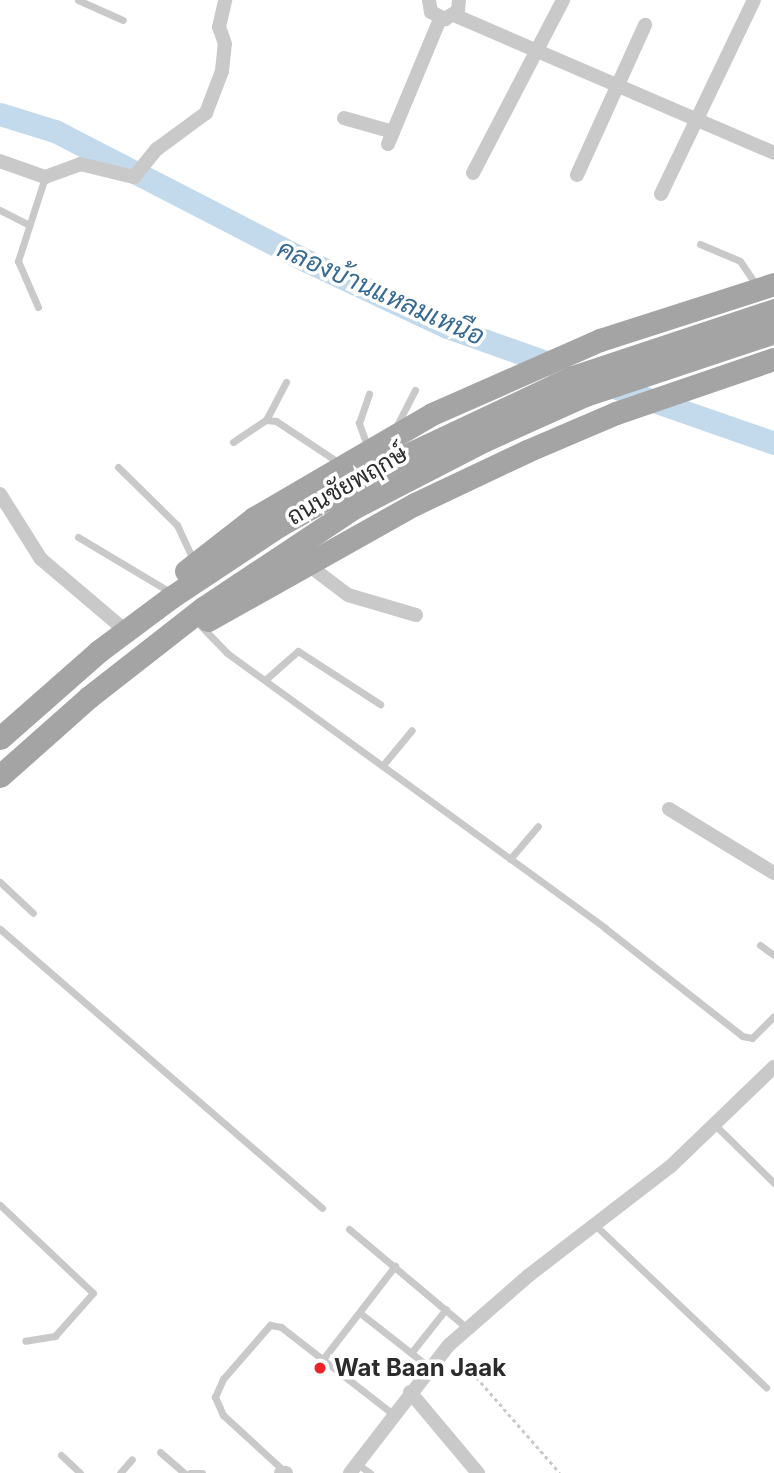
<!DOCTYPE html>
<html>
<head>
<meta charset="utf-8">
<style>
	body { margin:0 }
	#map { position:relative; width:774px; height:1473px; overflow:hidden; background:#fff; font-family:Inter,Sarabun,sans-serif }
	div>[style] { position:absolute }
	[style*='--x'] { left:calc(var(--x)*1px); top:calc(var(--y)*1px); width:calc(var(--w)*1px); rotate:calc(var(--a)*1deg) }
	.river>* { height:23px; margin:-11.5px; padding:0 11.5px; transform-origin:11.5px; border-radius:11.5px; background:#c3daec }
	.path>* { height:2.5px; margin-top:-1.25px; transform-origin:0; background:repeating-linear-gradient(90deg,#c9c9c9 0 3.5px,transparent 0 7px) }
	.service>* { height:7px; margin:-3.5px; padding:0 3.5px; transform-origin:3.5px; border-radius:3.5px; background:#c9c9c9 }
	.minor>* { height:14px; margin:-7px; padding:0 7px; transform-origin:7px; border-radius:7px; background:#c9c9c9 }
	.primary>* { height:23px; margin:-11.5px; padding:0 11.5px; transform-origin:11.5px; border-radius:11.5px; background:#a4a4a4 }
	.dots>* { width:19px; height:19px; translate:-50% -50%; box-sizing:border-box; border:4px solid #fff; border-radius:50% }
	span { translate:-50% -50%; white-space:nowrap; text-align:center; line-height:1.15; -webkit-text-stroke:7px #fff; paint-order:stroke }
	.street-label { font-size:24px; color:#2c2c2c }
	.poi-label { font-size:24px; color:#2c2c2c; font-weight:700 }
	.left { translate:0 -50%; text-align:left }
	.water-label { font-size:26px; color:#366a92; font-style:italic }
</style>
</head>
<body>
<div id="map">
	<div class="river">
		<i style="--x:0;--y:114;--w:58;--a:17.2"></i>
		<i style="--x:55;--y:131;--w:284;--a:27.3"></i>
		<i style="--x:307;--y:261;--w:155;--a:25.2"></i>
		<i style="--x:447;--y:327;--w:120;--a:19.5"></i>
		<i style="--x:602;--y:383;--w:182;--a:19.2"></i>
	</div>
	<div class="path">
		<i style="--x:458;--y:1356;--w:155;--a:48.9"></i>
	</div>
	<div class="service">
		<i style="--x:78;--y:0;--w:49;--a:24"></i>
		<i style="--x:0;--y:210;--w:31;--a:27"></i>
		<i style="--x:700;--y:244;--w:43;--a:23"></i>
		<i style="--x:740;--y:261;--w:29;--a:56"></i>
		<i style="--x:38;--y:307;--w:50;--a:-113.5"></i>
		<i style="--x:18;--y:261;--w:88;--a:-72.2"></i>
		<i style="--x:266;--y:420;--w:43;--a:-62.2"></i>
		<i style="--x:395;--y:429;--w:44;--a:-62.9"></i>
		<i style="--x:233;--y:442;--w:40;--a:-34"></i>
		<i style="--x:266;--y:420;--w:10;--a:6"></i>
		<i style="--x:276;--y:421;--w:78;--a:33.5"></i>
		<i style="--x:368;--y:448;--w:27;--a:-110"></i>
		<i style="--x:359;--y:423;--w:31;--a:-71"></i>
		<i style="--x:118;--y:467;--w:83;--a:44.5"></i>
		<i style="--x:177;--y:525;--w:38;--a:65"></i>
		<i style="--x:78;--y:537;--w:101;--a:30.9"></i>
		<i style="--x:200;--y:625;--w:39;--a:46"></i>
		<i style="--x:227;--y:653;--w:467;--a:36"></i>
		<i style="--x:605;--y:928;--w:174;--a:38.2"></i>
		<i style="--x:742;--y:1036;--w:10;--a:11"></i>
		<i style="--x:752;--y:1038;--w:31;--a:-45"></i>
		<i style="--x:265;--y:680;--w:44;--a:-41.3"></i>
		<i style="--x:298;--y:651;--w:98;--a:32.9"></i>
		<i style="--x:383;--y:765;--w:45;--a:-50.4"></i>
		<i style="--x:510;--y:859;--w:43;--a:-49.7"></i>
		<i style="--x:0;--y:882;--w:45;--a:43.2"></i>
		<i style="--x:0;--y:929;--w:426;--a:40.9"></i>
		<i style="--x:760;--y:945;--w:17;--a:36"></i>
		<i style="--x:715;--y:1125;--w:83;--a:44.5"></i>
		<i style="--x:0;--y:1205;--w:128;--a:43.4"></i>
		<i style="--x:93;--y:1293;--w:57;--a:131.5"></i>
		<i style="--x:55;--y:1336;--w:30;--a:171"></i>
		<i style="--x:595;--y:1225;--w:236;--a:43.5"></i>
		<i style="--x:349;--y:1229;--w:154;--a:40"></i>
		<i style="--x:360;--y:1313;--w:88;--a:38"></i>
		<i style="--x:411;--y:1353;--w:56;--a:-51.5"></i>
		<i style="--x:323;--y:1359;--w:118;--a:-52.3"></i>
		<i style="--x:160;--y:1452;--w:32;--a:41"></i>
		<i style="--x:61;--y:1455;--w:26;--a:43"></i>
		<i style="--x:359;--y:1465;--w:14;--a:36"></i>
		<i style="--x:284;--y:1471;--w:83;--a:-137.4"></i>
		<i style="--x:223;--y:1415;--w:20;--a:-114"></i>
		<i style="--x:215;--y:1397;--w:20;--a:-66"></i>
		<i style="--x:223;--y:1379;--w:72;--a:-49"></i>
		<i style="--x:270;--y:1325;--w:11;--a:10"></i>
		<i style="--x:281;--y:1327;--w:143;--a:37.9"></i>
		<i style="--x:120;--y:1473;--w:18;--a:-49"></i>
		<i style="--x:190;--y:1473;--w:12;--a:0"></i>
	</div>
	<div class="minor">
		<i style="--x:429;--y:0;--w:12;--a:81"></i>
		<i style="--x:431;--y:12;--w:16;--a:27"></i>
		<i style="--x:445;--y:19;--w:15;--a:-32"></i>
		<i style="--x:458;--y:11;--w:11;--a:-85"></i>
		<i style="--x:454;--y:15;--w:348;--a:23.3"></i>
		<i style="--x:344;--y:118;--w:51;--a:15.9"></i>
		<i style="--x:388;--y:144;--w:135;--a:-67.4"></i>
		<i style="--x:0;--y:161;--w:48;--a:19.6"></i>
		<i style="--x:45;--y:177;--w:37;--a:-20"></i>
		<i style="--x:80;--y:164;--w:56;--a:13.5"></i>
		<i style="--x:134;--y:177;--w:36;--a:-51"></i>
		<i style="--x:157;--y:149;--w:61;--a:-36.3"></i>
		<i style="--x:206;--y:113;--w:45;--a:-69.1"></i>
		<i style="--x:222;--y:71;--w:27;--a:-84"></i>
		<i style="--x:225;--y:44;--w:18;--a:-109"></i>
		<i style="--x:219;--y:27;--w:28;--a:-77"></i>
		<i style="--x:473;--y:173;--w:195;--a:-62.5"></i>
		<i style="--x:577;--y:175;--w:165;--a:-65.6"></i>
		<i style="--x:661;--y:194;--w:215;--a:-64.4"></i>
		<i style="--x:0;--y:494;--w:77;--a:57.8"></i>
		<i style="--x:41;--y:559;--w:104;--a:40.3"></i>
		<i style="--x:307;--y:564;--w:51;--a:37.1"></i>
		<i style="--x:348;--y:595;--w:71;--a:16.4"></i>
		<i style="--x:669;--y:809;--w:123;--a:31.4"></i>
		<i style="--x:410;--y:1392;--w:106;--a:50"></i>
		<i style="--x:281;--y:1473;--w:5;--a:0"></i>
		<i style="--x:350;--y:1473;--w:162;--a:-52.3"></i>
		<i style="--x:449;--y:1345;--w:105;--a:-41.1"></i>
		<i style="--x:528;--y:1276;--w:180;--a:-37.6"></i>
		<i style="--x:671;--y:1166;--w:143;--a:-43.9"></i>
	</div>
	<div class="primary">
		<i style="--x:186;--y:571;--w:86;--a:-37.9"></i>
		<i style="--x:254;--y:518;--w:206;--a:-30.3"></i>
		<i style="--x:432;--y:414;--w:184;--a:-23.8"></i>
		<i style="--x:600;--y:340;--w:183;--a:-17.8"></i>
		<i style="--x:208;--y:620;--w:237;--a:-29.3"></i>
		<i style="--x:415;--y:504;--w:124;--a:-25.3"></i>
		<i style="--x:527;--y:451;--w:97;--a:-23.1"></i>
		<i style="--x:616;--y:413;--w:167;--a:-18.9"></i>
		<i style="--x:0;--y:738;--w:132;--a:-41.3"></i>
		<i style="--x:99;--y:651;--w:89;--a:-36.7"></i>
		<i style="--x:170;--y:598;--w:132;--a:-33.6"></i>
		<i style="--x:280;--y:525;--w:126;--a:-29.4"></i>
		<i style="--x:390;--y:463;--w:202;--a:-25.2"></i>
		<i style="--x:573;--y:377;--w:212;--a:-18.4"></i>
		<i style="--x:0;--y:776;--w:119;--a:-41.6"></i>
		<i style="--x:89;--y:697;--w:145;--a:-38"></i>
		<i style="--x:203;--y:608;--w:182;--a:-33.6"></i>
		<i style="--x:355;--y:507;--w:144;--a:-27.3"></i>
		<i style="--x:483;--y:441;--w:112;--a:-24.3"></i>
		<i style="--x:585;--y:395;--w:199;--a:-18.4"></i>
	</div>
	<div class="dots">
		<i style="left:320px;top:1368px;background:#ef2227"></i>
	</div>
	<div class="street-label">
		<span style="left:347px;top:485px;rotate:-30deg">ถนนชัยพฤกษ์</span>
	</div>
	<div class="poi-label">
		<span class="left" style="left:334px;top:1368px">Wat Baan Jaak</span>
	</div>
	<div class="water-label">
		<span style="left:381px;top:292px;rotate:24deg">คลองบ้านแหลมเหนือ</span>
	</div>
</div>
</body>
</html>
